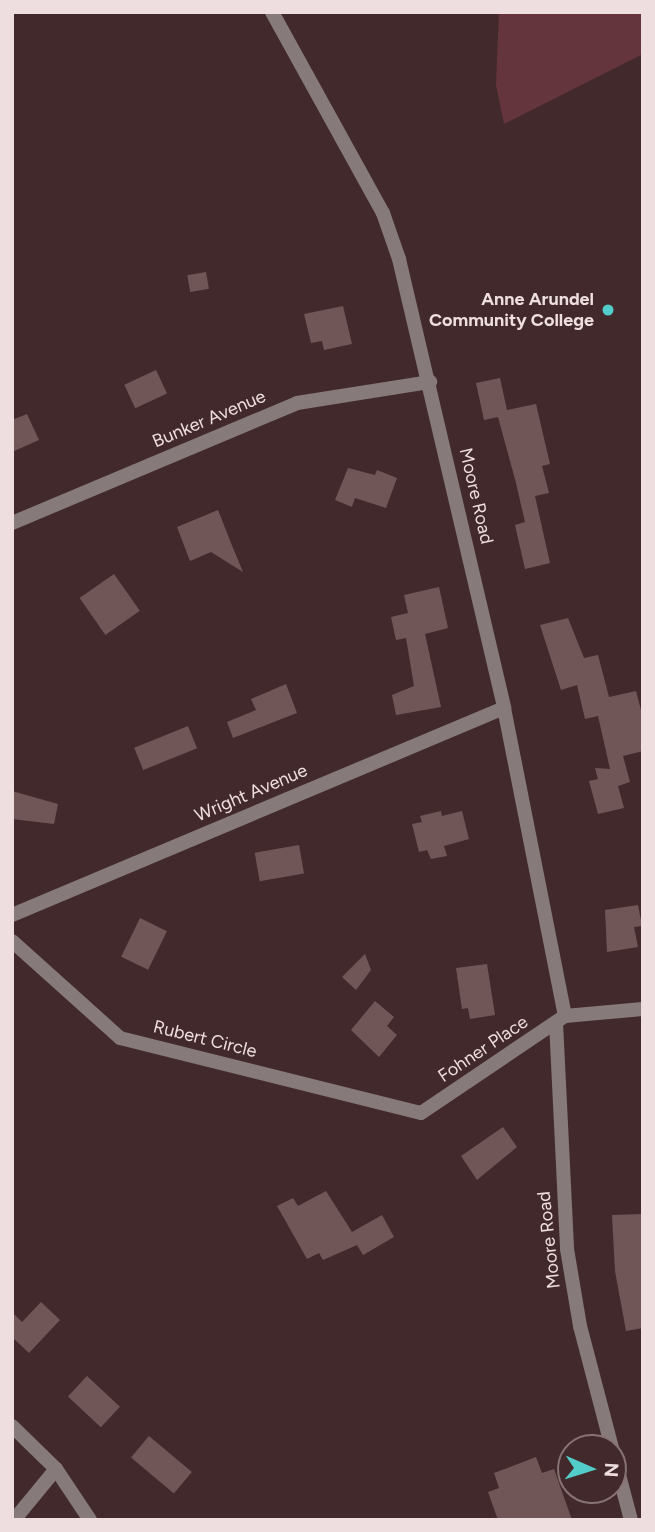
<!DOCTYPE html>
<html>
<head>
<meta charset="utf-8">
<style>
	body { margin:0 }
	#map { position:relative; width:655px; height:1532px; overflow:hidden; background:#422a2c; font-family:Figtree,sans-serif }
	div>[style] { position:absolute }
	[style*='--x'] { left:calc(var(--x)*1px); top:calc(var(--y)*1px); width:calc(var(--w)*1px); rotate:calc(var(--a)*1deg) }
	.green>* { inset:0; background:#64353c }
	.building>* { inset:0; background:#715658; transform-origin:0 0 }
	.minor>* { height:14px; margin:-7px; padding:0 7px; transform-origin:7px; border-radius:7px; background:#877a7b }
	.dots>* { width:19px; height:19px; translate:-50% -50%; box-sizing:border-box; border:4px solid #422a2c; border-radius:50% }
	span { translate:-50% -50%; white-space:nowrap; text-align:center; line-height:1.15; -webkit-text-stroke:5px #422a2c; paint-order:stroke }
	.poi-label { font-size:18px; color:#efdee0; font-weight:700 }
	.right { translate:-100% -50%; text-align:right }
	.street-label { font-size:18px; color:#efdee0 }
	.frame { position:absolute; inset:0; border:14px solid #efdee0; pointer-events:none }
	.north { position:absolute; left:557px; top:1434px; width:70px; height:70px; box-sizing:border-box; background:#422a2c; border:2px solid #877274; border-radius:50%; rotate:93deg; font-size:19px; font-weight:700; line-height:28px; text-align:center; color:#efdee0 }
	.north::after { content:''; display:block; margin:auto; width:24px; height:32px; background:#53cdc9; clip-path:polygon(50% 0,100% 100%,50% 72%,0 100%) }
</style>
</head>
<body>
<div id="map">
	<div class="green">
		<i style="clip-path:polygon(499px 12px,643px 12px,643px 54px,504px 124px,496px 85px)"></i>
	</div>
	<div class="building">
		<i style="left:206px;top:272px;width:17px;height:19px;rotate:80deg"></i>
		<i style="clip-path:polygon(343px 306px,352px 344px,324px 350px,322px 341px,311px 343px,304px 314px)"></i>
		<i style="left:156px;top:370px;width:26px;height:35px;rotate:65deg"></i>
		<i style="clip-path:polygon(500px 378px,507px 410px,536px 404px,550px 464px,542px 466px,549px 493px,535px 496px,550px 563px,525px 569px,515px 525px,525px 522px,516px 483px,498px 417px,484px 420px,476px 383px)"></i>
		<i style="clip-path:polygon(27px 414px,39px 440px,12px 452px,12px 420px)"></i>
		<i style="clip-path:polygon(348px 468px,375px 475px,377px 470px,397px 478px,386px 508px,355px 498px,352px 507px,335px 500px)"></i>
		<i style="clip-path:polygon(218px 510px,231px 543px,243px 572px,211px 552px,190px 561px,177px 527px)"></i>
		<i style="left:114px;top:574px;width:45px;height:42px;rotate:55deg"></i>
		<i style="clip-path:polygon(439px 587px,448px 628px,425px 634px,441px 707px,396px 715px,392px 695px,414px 686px,406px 638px,396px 640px,391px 617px,408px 613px,404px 595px)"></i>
		<i style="clip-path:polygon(568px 618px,584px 658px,598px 655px,609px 697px,636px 691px,643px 718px,643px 751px,623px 756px,630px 782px,618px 786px,624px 808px,598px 814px,589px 781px,598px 779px,595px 768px,610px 769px,598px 716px,585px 719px,577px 685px,561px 690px,540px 625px)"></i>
		<i style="clip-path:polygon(286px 684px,297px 713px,233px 738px,227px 722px,256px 710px,251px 699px)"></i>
		<i style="left:188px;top:726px;width:24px;height:58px;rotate:68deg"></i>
		<i style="clip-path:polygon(12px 791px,58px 804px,54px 824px,12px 819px)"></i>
		<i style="clip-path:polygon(441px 811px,442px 816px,462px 811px,469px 839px,444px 846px,447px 856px,431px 859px,427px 850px,419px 852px,412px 824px,422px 822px,420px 816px)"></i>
		<i style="left:299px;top:845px;width:29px;height:45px;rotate:80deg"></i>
		<i style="clip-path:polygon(638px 905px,642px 926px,634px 927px,638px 947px,607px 952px,605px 910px)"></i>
		<i style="left:140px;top:918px;width:30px;height:43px;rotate:26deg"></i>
		<i style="clip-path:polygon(365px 954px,371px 970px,356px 990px,342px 977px)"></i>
		<i style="clip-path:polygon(487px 964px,495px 1015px,470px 1019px,468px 1008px,462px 1009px,456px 968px)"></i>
		<i style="clip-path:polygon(375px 1001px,394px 1017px,387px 1026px,397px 1035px,379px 1057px,351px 1030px)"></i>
		<i style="clip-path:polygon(503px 1127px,517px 1147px,477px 1180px,461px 1156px)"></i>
		<i style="clip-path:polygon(326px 1191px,352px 1232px,382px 1215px,394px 1237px,363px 1255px,357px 1245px,323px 1260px,319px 1253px,307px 1259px,277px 1206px,293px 1198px,298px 1206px)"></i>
		<i style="clip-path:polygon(643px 1214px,643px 1328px,626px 1331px,615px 1271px,612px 1215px)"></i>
		<i style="clip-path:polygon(41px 1302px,60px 1320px,29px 1353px,12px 1337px,12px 1312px,22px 1322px)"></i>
		<i style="left:87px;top:1376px;width:45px;height:28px;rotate:43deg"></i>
		<i style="left:149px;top:1436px;width:56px;height:28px;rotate:40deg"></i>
		<i style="clip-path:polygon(536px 1457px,542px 1473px,554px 1469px,572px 1520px,498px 1520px,488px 1492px,499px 1488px,494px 1473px)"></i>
	</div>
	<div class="minor">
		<i style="--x:272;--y:12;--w:230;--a:61.1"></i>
		<i style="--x:383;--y:213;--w:49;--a:70.8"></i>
		<i style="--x:399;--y:259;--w:461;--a:76.8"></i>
		<i style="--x:504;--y:708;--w:314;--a:78.8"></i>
		<i style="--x:12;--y:523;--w:309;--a:-22.8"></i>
		<i style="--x:297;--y:403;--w:135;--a:-9"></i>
		<i style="--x:12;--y:915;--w:534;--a:-22.82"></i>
		<i style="--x:12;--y:941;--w:145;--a:41.9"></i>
		<i style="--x:120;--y:1038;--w:310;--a:14"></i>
		<i style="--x:421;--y:1113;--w:174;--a:-34"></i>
		<i style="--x:565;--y:1016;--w:78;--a:-5.1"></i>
		<i style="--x:556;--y:1022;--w:227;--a:87.2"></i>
		<i style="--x:567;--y:1249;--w:78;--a:80.4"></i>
		<i style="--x:580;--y:1326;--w:126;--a:75.3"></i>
		<i style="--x:12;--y:1426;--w:62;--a:44.3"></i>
		<i style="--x:56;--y:1469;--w:61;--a:56.3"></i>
		<i style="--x:613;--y:1452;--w:70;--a:75.2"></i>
		<i style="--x:14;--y:1520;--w:66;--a:-50.5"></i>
	</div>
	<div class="dots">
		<i style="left:608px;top:310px;background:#53cdc9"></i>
	</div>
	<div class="poi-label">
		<span class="right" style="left:594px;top:310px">Anne Arundel<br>Community College</span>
	</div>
	<div class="street-label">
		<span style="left:209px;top:419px;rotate:-23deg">Bunker Avenue</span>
		<span style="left:476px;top:496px;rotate:77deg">Moore Road</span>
		<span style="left:251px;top:793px;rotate:-23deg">Wright Avenue</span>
		<span style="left:205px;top:1039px;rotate:14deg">Rubert Circle</span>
		<span style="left:483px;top:1049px;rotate:-34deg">Fohner Place</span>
		<span style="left:549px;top:1240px;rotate:-96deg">Moore Road</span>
	</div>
	<div class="frame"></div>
	<div class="north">N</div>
</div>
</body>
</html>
